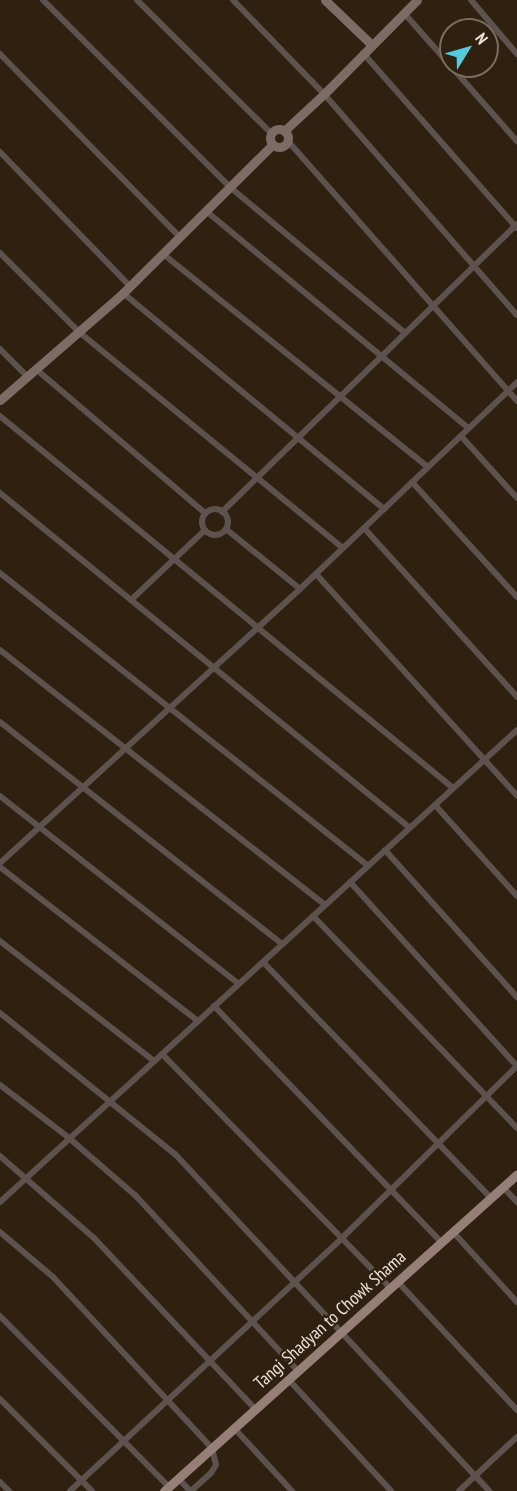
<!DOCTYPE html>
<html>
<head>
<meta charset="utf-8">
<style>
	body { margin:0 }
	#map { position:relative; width:517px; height:1491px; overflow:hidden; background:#2f2010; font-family:"PT Sans Narrow",sans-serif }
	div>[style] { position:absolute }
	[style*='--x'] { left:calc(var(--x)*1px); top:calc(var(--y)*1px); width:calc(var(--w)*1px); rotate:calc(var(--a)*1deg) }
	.street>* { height:6px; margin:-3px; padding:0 3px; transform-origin:3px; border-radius:3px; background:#5d524e }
	.street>.ring { margin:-3px; padding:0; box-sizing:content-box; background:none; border:6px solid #5d524e; border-radius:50% }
	.secondary>* { height:9px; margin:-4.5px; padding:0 4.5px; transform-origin:4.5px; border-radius:4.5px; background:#7d6b65 }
	.secondary>.ring { margin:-4.5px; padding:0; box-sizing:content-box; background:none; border:9px solid #7d6b65; border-radius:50% }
	.primary>* { height:9px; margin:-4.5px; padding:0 4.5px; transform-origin:4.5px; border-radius:4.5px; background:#957f77 }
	span { translate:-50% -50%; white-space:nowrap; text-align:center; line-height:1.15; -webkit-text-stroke:4.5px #2f2010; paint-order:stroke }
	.street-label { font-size:18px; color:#ece2d8 }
	.north { position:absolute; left:439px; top:18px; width:60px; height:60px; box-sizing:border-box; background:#2f2010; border:2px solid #7b6e60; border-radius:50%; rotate:53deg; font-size:16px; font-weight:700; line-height:24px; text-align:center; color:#ece2d8 }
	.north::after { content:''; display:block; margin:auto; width:21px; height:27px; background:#53cbda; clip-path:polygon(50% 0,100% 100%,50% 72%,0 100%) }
</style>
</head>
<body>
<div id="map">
	<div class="street">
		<i style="--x:43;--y:0;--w:266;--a:45"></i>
		<i style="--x:231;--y:188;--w:226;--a:39.8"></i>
		<i style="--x:137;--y:0;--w:189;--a:44.8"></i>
		<i style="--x:233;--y:0;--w:131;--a:45.9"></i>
		<i style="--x:324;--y:94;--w:293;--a:48.9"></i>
		<i style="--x:471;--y:0;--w:71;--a:49.6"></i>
		<i style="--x:404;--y:13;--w:171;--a:48.6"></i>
		<i style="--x:363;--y:53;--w:233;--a:48.7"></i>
		<i style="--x:0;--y:54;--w:257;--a:45.5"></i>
		<i style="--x:287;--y:140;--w:348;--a:48.6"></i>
		<i style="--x:0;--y:152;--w:187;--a:45.9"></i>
		<i style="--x:206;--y:211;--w:340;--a:39.6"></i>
		<i style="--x:0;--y:253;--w:112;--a:45"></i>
		<i style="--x:79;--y:332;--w:341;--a:39.3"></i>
		<i style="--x:163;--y:254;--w:340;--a:38.8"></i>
		<i style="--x:123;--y:293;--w:339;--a:39.6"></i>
		<i style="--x:0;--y:349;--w:40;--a:45"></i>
		<i style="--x:37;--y:370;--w:221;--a:40.4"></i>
		<i style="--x:0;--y:416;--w:586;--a:39.39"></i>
		<i style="--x:461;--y:436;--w:84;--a:47.9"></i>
		<i style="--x:412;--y:482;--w:156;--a:47.6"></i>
		<i style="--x:0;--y:493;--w:529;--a:39.25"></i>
		<i class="ring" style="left:202px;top:509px;width:20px;height:20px"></i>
		<i style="--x:222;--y:512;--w:412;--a:-44.3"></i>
		<i style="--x:364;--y:528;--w:228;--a:47.8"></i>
		<i style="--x:226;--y:529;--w:95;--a:39"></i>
		<i style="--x:0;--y:573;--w:470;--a:38.5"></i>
		<i style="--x:316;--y:574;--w:299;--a:47.8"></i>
		<i style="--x:131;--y:600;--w:102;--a:-43.4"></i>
		<i style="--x:0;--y:650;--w:413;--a:38.1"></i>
		<i style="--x:0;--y:722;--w:359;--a:38.2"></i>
		<i style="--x:0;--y:796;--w:304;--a:38.2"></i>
		<i style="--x:435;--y:805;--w:122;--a:48"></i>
		<i style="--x:385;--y:850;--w:198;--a:48.1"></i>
		<i style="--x:0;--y:863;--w:406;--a:-42.4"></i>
		<i style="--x:300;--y:589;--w:300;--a:-43.6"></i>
		<i style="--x:0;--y:867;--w:251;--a:37.9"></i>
		<i style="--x:350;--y:882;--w:248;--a:47.8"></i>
		<i style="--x:313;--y:916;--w:294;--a:46.1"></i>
		<i style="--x:0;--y:941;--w:195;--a:37.9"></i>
		<i style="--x:263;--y:962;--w:328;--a:46"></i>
		<i style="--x:214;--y:1006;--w:327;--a:46.1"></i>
		<i style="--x:0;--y:1013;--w:225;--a:38.9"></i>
		<i style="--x:175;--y:1154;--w:461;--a:47"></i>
		<i style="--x:162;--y:1054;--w:327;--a:45.7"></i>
		<i style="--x:0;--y:1085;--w:87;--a:37.5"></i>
		<i style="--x:69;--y:1138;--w:89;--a:40.9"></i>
		<i style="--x:136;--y:1196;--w:238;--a:47.2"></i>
		<i style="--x:0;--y:1156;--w:125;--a:41.1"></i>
		<i style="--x:94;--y:1238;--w:235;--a:46.7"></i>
		<i style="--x:503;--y:1187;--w:21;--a:47"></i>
		<i style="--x:0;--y:1202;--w:700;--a:-42.39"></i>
		<i style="--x:0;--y:1232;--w:70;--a:40.3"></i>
		<i style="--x:53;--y:1277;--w:233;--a:47.1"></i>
		<i style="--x:212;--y:1448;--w:17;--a:77"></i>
		<i style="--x:216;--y:1465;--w:9;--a:122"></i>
		<i style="--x:211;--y:1473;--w:27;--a:138"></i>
		<i style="--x:453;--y:1232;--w:95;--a:47.6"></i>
		<i style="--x:398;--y:1282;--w:175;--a:47.1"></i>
		<i style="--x:0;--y:1316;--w:240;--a:45.3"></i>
		<i style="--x:289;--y:1380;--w:151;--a:47.4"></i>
		<i style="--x:0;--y:1399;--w:130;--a:45"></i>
		<i style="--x:234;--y:1428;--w:86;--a:47.4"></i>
		<i style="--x:178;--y:1478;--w:18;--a:47"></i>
		<i style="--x:0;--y:1482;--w:13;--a:45"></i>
		<i style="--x:70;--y:1491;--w:371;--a:-42.9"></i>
		<i style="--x:342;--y:1238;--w:245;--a:-44.5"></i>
		<i style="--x:459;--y:1491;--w:79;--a:-43"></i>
	</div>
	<div class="secondary">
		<i style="--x:325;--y:0;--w:65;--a:43.8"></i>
		<i class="ring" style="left:270px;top:129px;width:9px;height:9px"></i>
		<i style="--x:284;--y:131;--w:54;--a:-42.8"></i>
		<i style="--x:324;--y:94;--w:132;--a:-45.3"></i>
		<i style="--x:0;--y:400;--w:163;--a:-41"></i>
		<i style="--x:123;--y:293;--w:211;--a:-44.8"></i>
	</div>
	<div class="primary">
		<i style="--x:164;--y:1491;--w:474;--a:-41.9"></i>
	</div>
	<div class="street-label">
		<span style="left:330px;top:1320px;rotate:-42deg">Tangi Shadyan to Chowk Shama</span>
	</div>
	<div class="north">N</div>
</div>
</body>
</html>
